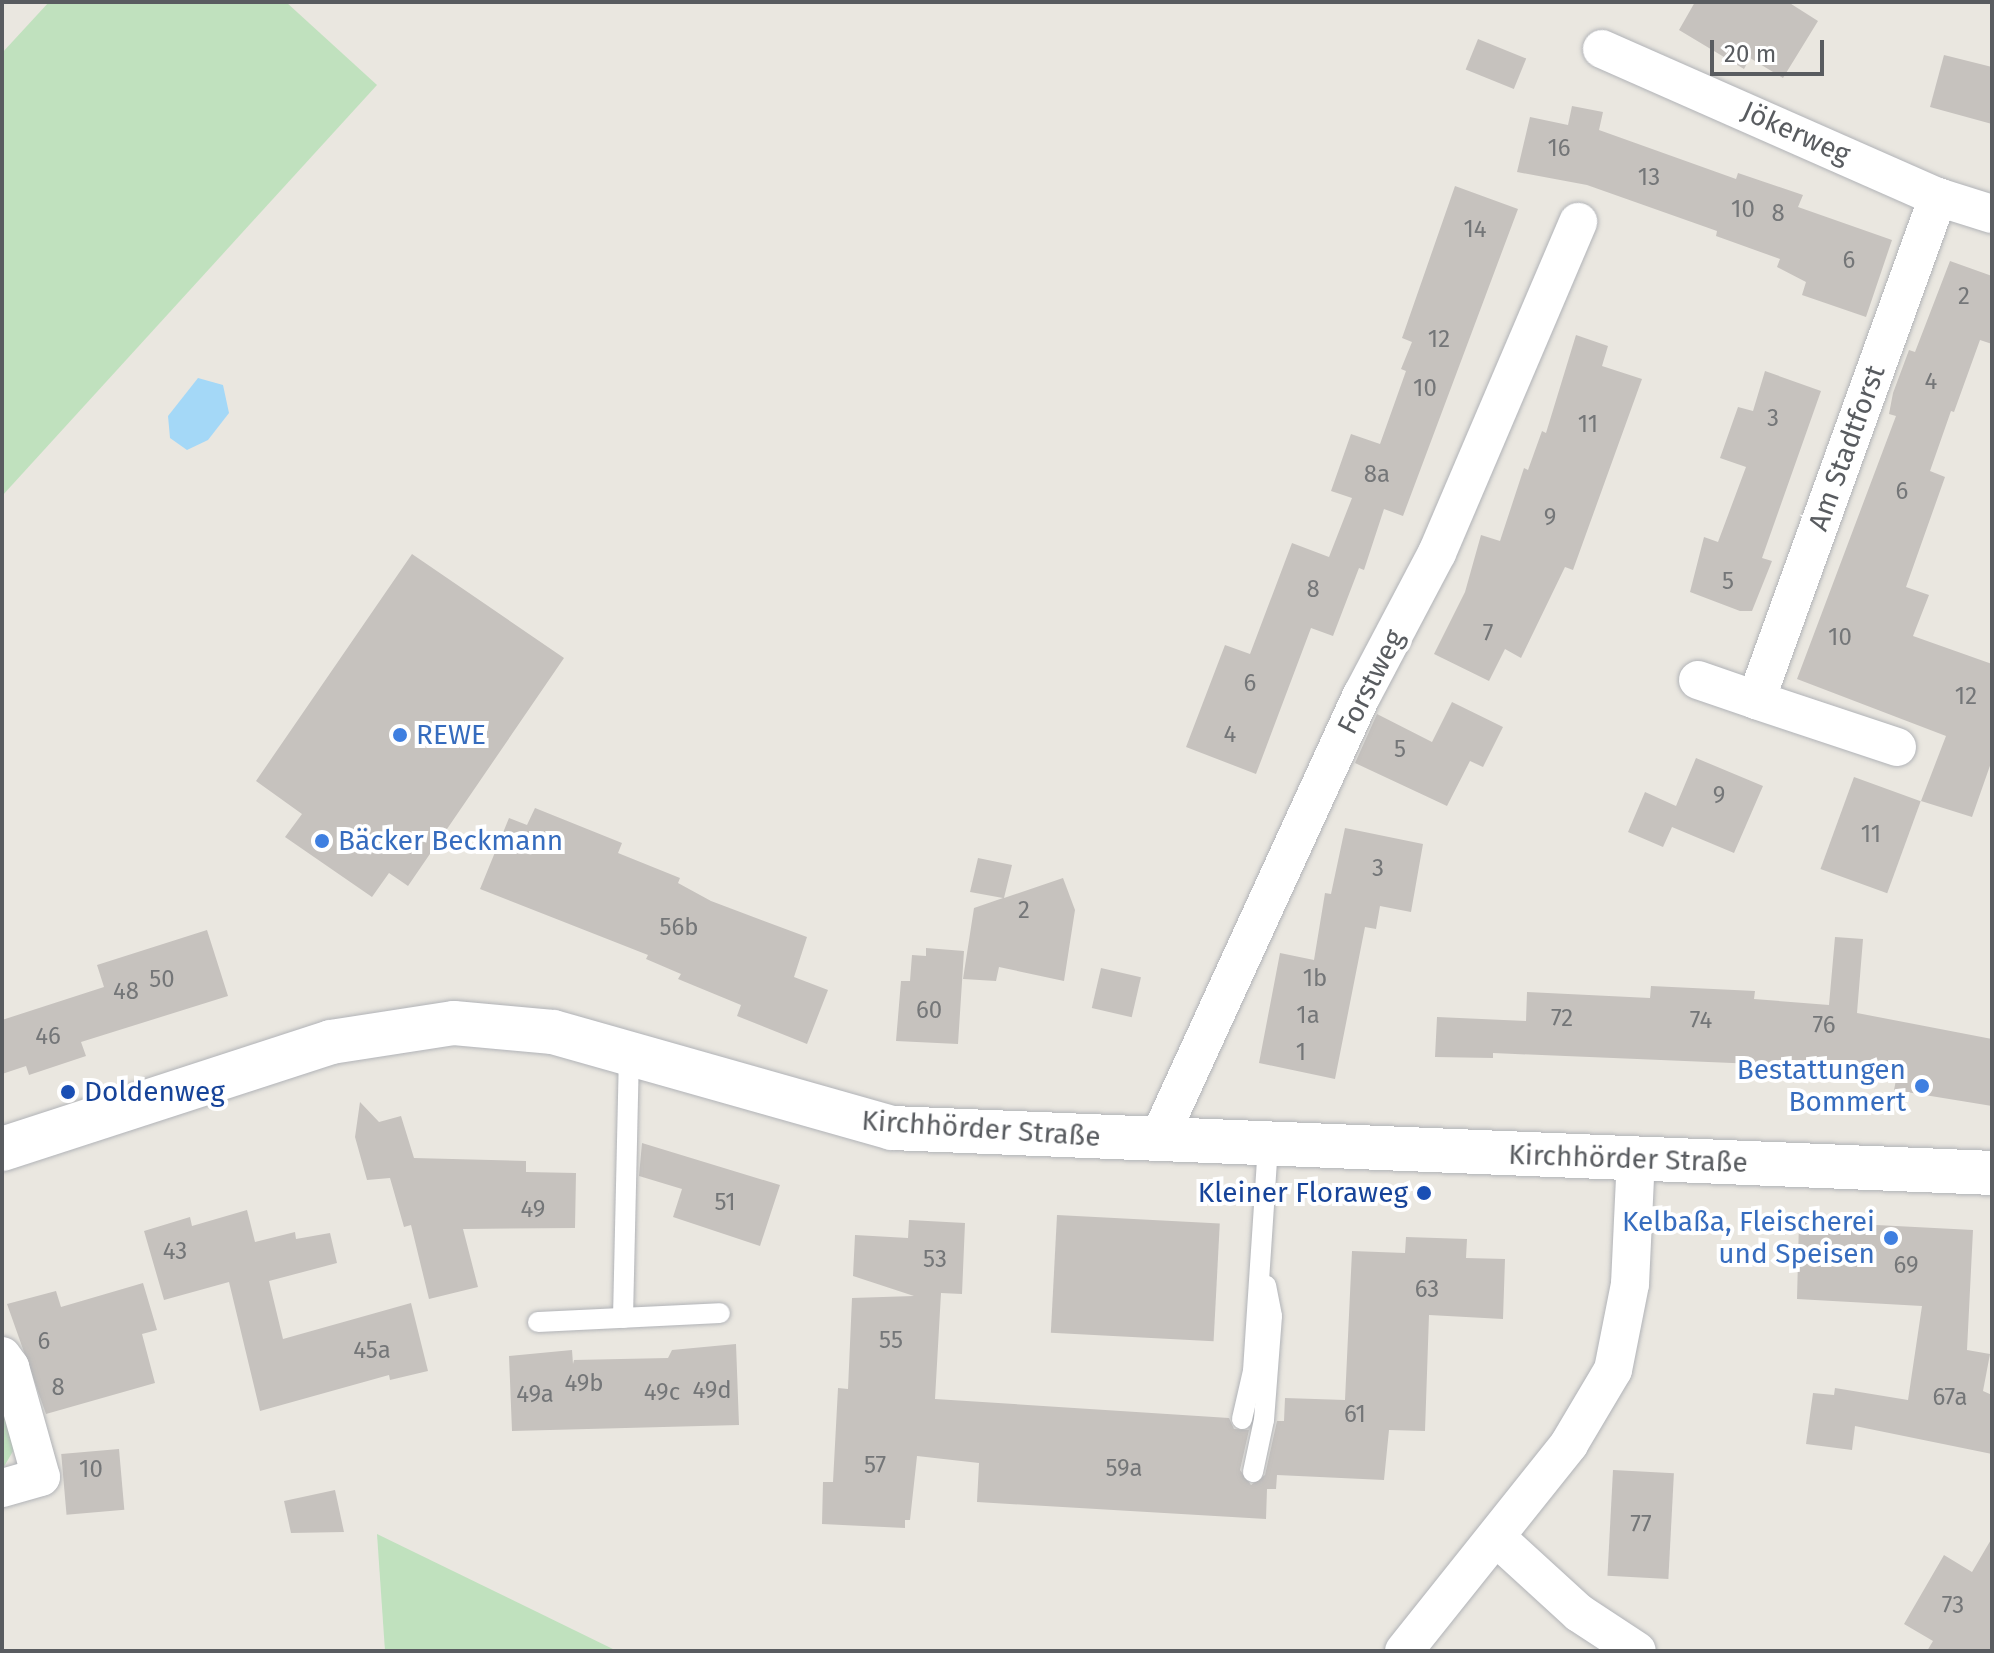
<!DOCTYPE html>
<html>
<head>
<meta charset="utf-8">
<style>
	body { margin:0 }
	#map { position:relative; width:1994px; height:1653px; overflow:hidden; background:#eae7e0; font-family:"Fira Sans",sans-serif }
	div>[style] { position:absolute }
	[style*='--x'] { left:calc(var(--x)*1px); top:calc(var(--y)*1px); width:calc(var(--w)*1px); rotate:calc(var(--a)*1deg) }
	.green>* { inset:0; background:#c0e1be }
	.water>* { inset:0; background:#a4d8f7 }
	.building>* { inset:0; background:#c6c2be; transform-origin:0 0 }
	.roads { filter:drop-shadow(0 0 2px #b1b3b7) drop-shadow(0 0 2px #b1b3b7) }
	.lane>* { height:20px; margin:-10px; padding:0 10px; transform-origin:10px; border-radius:10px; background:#fff }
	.street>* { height:38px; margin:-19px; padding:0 19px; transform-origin:19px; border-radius:19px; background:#fff }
	.secondary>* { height:44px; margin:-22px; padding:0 22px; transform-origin:22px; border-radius:22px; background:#fff }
	.dots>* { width:22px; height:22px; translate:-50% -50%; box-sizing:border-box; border:4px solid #fff; border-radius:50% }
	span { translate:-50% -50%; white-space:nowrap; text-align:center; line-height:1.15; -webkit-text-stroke:8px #fff; paint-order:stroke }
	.number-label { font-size:24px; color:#747678 }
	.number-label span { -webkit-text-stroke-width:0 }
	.street-label { font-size:28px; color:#595c60 }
	.shop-label { font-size:28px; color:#366cbe }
	.left { translate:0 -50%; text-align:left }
	.right { translate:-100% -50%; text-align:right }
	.transit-label { font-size:28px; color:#164399 }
	.frame { position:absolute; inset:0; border:4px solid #595c60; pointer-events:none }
	.scale { position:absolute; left:1710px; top:40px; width:114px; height:36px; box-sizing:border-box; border:4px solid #595c60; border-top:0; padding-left:10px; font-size:24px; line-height:28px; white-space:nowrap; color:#595c60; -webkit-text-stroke:6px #fff; paint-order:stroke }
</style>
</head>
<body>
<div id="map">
	<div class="green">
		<i style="clip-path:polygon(49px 2px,286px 2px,377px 85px,2px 496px,2px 53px)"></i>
		<i style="clip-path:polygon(2px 1386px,16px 1446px,2px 1470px)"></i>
		<i style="clip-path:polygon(377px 1534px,617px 1651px,385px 1651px)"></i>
	</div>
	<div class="water">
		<i style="clip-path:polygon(198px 378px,223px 385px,229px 413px,208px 440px,187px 450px,170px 438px,168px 416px)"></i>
	</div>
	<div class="building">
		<i style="clip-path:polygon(1695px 2px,1788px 2px,1818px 21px,1783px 78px,1750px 58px,1744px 69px,1679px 30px)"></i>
		<i style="left:1478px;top:39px;width:52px;height:33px;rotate:22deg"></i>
		<i style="clip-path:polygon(1944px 55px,1992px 67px,1992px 124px,1930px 107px)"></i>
		<i style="clip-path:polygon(1572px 106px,1603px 112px,1599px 130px,1736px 179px,1738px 173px,1803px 195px,1798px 207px,1892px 240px,1866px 317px,1802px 295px,1806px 282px,1777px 267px,1780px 259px,1716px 236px,1717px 231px,1587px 185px,1517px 172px,1530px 117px,1568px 125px)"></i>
		<i style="clip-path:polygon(1455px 186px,1518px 209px,1403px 516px,1384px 509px,1364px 570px,1359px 568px,1333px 636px,1311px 628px,1256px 774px,1186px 747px,1225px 645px,1250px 654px,1292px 543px,1329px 557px,1352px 498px,1331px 491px,1351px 434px,1380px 444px,1406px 371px,1401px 369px,1412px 342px,1402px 338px)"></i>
		<i style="clip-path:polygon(1950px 261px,1992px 276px,1992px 344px,1980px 340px,1954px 412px,1951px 411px,1930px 471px,1945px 477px,1906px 587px,1929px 595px,1913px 636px,1992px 664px,1992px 760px,1972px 817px,1921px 801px,1946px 736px,1797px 679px,1896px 416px,1889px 414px,1893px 393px,1909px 350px,1915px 352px)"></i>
		<i style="clip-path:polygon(1576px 335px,1608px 346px,1602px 366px,1642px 379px,1573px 570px,1565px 567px,1521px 658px,1505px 649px,1489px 681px,1434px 654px,1465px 592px,1481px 535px,1500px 541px,1524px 468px,1528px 470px,1542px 431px,1546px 433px)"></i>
		<i style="clip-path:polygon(1765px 371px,1821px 391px,1762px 558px,1772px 561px,1752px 611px,1740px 611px,1690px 592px,1704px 537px,1718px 542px,1746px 467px,1720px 458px,1738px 407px,1753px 411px)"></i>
		<i style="clip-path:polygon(412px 554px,564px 658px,408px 886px,389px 873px,372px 897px,285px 837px,302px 814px,256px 781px)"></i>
		<i style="clip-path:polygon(1452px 702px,1503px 727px,1483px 767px,1470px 761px,1447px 806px,1355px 763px,1377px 714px,1432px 742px)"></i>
		<i style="clip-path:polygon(1696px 758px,1763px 786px,1734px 853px,1672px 827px,1663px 847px,1628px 832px,1645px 792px,1676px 806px)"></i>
		<i style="left:1854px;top:777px;width:71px;height:98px;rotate:20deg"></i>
		<i style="clip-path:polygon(535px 808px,622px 843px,618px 853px,680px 878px,678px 883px,711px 901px,807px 937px,794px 977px,828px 990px,807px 1044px,737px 1016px,741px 1005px,678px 979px,681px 974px,646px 959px,648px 955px,480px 889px,509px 818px,527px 825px)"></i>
		<i style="clip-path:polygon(1345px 828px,1423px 844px,1411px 912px,1380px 906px,1376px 929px,1365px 927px,1335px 1079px,1259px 1063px,1280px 953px,1314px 960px,1325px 893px,1331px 894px)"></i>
		<i style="clip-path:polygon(978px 858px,1012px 865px,1004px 898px,1063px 878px,1075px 910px,1064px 981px,999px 967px,996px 981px,963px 979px,974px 908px,1003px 898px,970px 892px)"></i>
		<i style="clip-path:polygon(207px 930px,228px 996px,81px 1042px,86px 1056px,29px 1075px,26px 1066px,2px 1074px,2px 1020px,104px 987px,97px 965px)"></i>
		<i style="clip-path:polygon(1835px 937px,1863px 939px,1857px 1013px,1992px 1039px,1992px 1106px,1894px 1090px,1898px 1070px,1493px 1053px,1493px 1058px,1435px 1057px,1437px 1017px,1526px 1021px,1527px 992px,1650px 998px,1651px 986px,1755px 991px,1754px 999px,1829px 1005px)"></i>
		<i style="clip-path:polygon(926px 948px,964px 951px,958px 1044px,896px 1041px,901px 981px,910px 981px,912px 955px,926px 956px)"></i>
		<i style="left:1101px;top:968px;width:41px;height:41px;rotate:13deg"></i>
		<i style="clip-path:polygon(360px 1102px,379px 1122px,401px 1116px,414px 1158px,526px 1161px,526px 1172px,576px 1173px,575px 1228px,463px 1229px,478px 1287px,429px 1299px,411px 1225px,404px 1227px,390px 1178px,367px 1180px,355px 1137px)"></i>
		<i style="clip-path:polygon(642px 1143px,780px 1185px,760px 1246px,673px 1217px,682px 1189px,639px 1176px)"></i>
		<i style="clip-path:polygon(247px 1210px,255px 1242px,295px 1232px,296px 1239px,330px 1233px,337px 1263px,269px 1281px,283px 1339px,411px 1303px,428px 1371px,390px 1380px,389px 1375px,260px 1411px,229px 1282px,164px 1300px,144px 1231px,190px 1217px,192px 1226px)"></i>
		<i style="left:1057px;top:1215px;width:163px;height:118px;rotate:3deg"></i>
		<i style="clip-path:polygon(909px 1220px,965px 1223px,962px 1294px,941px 1293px,935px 1399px,1229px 1418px,1234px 1429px,1249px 1430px,1240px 1470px,1251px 1485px,1265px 1475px,1277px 1421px,1284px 1421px,1285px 1398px,1345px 1400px,1352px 1251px,1405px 1253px,1406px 1237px,1467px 1239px,1466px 1258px,1505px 1259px,1503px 1319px,1429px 1315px,1425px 1431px,1389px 1430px,1384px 1480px,1277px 1475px,1276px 1489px,1267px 1489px,1266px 1519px,977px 1502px,979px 1463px,917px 1456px,910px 1520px,905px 1520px,905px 1528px,822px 1524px,823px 1482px,833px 1482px,838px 1388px,848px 1389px,852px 1298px,914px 1296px,853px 1276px,855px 1235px,908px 1238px)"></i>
		<i style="clip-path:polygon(1799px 1221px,1973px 1230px,1967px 1350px,1990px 1354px,1983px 1391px,1992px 1395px,1992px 1454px,1855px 1426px,1852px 1450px,1806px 1444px,1813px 1393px,1834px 1395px,1835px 1388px,1908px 1400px,1922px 1306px,1797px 1299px)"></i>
		<i style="clip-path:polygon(143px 1283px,157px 1330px,142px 1334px,155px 1383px,46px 1414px,7px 1304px,56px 1291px,61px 1307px)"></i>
		<i style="clip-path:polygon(736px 1344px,739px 1425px,512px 1431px,509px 1356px,572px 1350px,573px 1364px,574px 1360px,668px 1358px,672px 1350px)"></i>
		<i style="left:119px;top:1449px;width:61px;height:58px;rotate:85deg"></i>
		<i style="left:1613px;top:1470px;width:61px;height:106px;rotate:3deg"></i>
		<i style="clip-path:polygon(335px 1490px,344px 1532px,291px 1533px,284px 1501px)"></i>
		<i style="clip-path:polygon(1992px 1538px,1992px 1651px,1927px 1651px,1933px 1641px,1904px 1624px,1944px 1555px,1972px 1572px)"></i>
	</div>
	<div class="roads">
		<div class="lane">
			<i style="--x:623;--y:1318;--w:266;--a:-88.7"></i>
			<i style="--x:538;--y:1322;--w:182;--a:-2.8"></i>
			<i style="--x:1242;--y:1419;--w:49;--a:-77.1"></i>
			<i style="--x:1253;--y:1371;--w:226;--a:-86.2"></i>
			<i style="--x:1253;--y:1472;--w:53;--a:-78.1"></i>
			<i style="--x:1264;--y:1420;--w:104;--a:-85.6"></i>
			<i style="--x:1272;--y:1316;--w:31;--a:-101"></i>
		</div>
		<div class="street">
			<i style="--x:1602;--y:49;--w:367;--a:23.8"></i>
			<i style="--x:1938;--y:197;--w:57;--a:17.5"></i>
			<i style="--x:1698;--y:680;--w:61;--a:19"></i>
			<i style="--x:1897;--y:747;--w:149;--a:-161.6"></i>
			<i style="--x:1756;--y:700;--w:535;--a:-70.11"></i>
			<i style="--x:1158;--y:1140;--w:490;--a:-65.4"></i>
			<i style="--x:1362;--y:695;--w:161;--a:-62.2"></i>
			<i style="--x:1437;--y:553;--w:360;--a:-66.9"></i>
			<i style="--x:2;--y:1356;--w:14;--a:54"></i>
			<i style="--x:10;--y:1367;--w:114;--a:74.3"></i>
			<i style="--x:41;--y:1477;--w:41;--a:164.2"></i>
			<i style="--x:1498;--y:1539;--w:110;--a:42.4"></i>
			<i style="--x:1579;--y:1613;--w:69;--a:33.2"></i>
			<i style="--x:1404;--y:1651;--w:265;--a:-51.4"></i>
			<i style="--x:1569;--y:1444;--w:86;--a:-59.3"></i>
			<i style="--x:1613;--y:1370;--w:88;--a:-78.8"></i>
			<i style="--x:1630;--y:1284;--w:126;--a:-87.3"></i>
		</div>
		<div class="secondary">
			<i style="--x:2;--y:1149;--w:346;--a:-18"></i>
			<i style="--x:331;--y:1042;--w:124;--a:-8.8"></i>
			<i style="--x:454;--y:1023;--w:99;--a:5.2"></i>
			<i style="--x:553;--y:1032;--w:352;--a:15.8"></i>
			<i style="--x:892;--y:1128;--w:1101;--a:2.34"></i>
		</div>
	</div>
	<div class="dots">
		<i style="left:400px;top:735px;background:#3f7fe0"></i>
		<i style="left:322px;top:841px;background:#3f7fe0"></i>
		<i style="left:1922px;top:1086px;background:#3f7fe0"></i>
		<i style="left:68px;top:1092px;background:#1a4fb4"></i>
		<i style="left:1424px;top:1193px;background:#1a4fb4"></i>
		<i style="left:1891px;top:1238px;background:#3f7fe0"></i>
	</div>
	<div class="number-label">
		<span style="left:1559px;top:149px">16</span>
		<span style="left:1649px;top:178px">13</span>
		<span style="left:1743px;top:210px">10</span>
		<span style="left:1778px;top:214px">8</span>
		<span style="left:1475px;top:230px">14</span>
		<span style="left:1849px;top:261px">6</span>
		<span style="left:1964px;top:297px">2</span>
		<span style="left:1439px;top:340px">12</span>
		<span style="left:1931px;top:382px">4</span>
		<span style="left:1425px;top:389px">10</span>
		<span style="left:1773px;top:419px">3</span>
		<span style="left:1588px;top:425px">11</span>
		<span style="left:1377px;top:475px">8a</span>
		<span style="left:1902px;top:492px">6</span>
		<span style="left:1550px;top:518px">9</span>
		<span style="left:1728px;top:582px">5</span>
		<span style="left:1313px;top:590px">8</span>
		<span style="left:1488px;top:634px">7</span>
		<span style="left:1840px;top:638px">10</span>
		<span style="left:1250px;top:684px">6</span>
		<span style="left:1966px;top:697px">12</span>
		<span style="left:1230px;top:735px">4</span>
		<span style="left:1400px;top:750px">5</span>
		<span style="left:1719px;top:796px">9</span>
		<span style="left:1871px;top:835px">11</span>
		<span style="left:1378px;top:869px">3</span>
		<span style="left:1024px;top:911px">2</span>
		<span style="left:679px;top:928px">56b</span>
		<span style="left:1315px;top:979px">1b</span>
		<span style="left:162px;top:980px">50</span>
		<span style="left:126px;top:992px">48</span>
		<span style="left:929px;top:1011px">60</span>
		<span style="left:1308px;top:1016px">1a</span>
		<span style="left:1562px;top:1019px">72</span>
		<span style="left:1701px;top:1021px">74</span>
		<span style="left:1824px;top:1026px">76</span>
		<span style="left:48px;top:1037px">46</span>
		<span style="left:1301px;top:1053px">1</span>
		<span style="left:725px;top:1203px">51</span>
		<span style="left:533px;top:1210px">49</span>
		<span style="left:175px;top:1252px">43</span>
		<span style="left:935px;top:1260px">53</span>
		<span style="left:1906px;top:1266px">69</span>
		<span style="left:1427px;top:1290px">63</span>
		<span style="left:891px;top:1341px">55</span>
		<span style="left:44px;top:1342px">6</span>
		<span style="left:372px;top:1351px">45a</span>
		<span style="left:584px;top:1384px">49b</span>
		<span style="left:58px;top:1388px">8</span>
		<span style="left:712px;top:1391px">49d</span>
		<span style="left:662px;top:1393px">49c</span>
		<span style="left:535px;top:1395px">49a</span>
		<span style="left:1950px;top:1398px">67a</span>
		<span style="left:1355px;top:1415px">61</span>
		<span style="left:875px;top:1466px">57</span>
		<span style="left:1124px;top:1469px">59a</span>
		<span style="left:91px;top:1470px">10</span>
		<span style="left:1641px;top:1525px">77</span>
		<span style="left:1953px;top:1606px">73</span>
	</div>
	<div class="street-label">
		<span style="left:1796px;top:133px;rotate:24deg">Jökerweg</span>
		<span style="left:1847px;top:448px;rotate:-70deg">Am Stadtforst</span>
		<span style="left:1371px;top:682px;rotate:-63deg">Forstweg</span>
		<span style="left:981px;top:1129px;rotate:4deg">Kirchhörder Straße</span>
		<span style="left:1628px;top:1159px;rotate:2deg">Kirchhörder Straße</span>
	</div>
	<div class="shop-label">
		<span class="left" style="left:416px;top:735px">REWE</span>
		<span class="left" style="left:338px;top:841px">Bäcker Beckmann</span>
		<span class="right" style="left:1906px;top:1086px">Bestattungen<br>Bommert</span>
		<span class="right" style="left:1875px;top:1238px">Kelbaßa, Fleischerei<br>und Speisen</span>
	</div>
	<div class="transit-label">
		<span class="left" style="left:84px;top:1092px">Doldenweg</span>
		<span class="right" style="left:1408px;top:1193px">Kleiner Floraweg</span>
	</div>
	<div class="frame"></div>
	<div class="scale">20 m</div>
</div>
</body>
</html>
